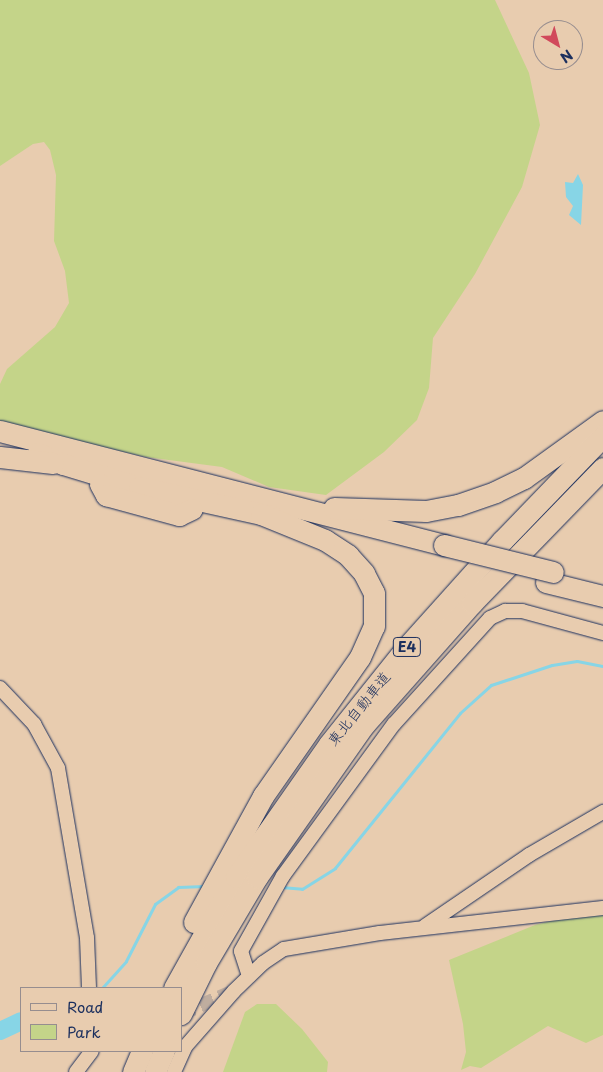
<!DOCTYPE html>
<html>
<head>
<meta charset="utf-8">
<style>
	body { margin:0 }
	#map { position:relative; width:603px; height:1072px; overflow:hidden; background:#e8ccaf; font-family:"Playpen Sans","Klee One",sans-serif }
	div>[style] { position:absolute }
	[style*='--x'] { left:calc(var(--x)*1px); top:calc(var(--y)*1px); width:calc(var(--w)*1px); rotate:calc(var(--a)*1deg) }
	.green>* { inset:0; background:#c4d489 }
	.water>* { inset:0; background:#87d5e6 }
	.stream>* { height:3px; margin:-1.5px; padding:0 1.5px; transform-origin:1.5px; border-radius:1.5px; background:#87d5e6 }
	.river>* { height:18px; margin:-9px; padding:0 9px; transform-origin:9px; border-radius:9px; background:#87d5e6 }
	.minor-tunnel>* { height:14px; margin-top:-7px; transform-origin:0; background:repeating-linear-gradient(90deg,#bfad9f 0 14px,transparent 0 21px) }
	.roads { filter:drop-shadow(0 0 1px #1b2f5e) drop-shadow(0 0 1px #1b2f5e) }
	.minor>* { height:14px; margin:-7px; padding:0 7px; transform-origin:7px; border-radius:7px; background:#e8ccaf }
	.highway>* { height:21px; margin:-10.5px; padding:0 10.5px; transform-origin:10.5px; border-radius:10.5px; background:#e8ccaf }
	.bridges { filter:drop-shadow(0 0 1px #1b2f5e) drop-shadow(0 0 1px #1b2f5e) }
	.highway-bridge>* { height:21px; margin:-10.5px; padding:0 10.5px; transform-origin:10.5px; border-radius:10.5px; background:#e8ccaf }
	span { translate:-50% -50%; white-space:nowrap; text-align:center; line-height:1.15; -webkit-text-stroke:5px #e8ccaf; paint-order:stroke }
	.shield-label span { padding:1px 4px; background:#e8ccaf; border:1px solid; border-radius:4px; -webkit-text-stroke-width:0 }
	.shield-label { font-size:14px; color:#1b2f5e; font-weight:700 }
	.street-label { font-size:15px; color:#1b2f5e }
	.legend { position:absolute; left:20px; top:987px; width:162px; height:65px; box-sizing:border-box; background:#e8ccaf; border:1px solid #968d8f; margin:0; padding:6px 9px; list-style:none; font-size:15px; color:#1b2f5e }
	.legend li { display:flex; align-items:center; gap:10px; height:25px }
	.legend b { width:25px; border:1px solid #968d8f }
	.north { position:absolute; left:533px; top:20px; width:50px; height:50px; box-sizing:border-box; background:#e8ccaf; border:1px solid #968d8f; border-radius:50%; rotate:143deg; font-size:14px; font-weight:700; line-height:20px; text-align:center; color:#1b2f5e }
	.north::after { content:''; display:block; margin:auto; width:18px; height:22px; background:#d1495b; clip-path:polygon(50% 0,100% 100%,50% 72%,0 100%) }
</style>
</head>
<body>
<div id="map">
	<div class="green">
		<i style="clip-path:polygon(0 0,495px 0,529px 73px,540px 125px,522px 187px,475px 274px,433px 338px,429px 388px,417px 420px,384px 452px,326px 495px,269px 487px,222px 467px,146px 457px,0 424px,0 384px,7px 369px,55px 327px,69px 303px,65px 271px,54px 241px,56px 175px,50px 150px,44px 142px,33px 144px,0 166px)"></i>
		<i style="clip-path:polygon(603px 908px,603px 1035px,586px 1043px,548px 1026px,481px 1068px,470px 1066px,461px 1070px,466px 1052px,463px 1024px,449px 960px,535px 925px)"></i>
		<i style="clip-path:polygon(257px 1004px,276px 1004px,302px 1029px,328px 1062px,327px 1072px,223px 1072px,245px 1012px)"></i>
	</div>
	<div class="water">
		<i style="clip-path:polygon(578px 174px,583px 185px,581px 225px,569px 215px,573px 206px,566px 197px,565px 182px,573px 183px)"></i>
	</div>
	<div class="stream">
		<i style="--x:281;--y:887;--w:21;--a:5"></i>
		<i style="--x:302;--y:889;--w:39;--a:-32"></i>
		<i style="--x:335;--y:868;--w:199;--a:-51.1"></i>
		<i style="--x:460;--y:713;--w:42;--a:-42.1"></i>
		<i style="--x:491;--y:685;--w:64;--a:-18.2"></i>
		<i style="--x:552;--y:665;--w:25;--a:-9"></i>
		<i style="--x:577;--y:661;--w:26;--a:11"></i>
		<i style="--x:102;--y:988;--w:36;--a:-48"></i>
		<i style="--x:126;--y:961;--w:64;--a:-63"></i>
		<i style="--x:155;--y:904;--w:29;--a:-36"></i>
		<i style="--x:178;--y:887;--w:27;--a:-2"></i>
	</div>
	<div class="river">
		<i style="--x:0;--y:1031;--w:23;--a:-25"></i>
	</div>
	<div class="minor-tunnel">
		<i style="--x:181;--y:1014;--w:58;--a:-23.5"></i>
	</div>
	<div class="roads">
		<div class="minor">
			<i style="--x:0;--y:688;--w:50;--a:46.6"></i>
			<i style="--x:34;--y:724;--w:50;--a:61.4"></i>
			<i style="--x:58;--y:768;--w:172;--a:80.3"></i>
			<i style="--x:87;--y:938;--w:50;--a:87.7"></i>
			<i style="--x:425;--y:926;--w:126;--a:-34.3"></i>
			<i style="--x:529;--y:855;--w:86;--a:-30.2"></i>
			<i style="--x:249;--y:976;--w:26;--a:-108"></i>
			<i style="--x:241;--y:951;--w:86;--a:-60.8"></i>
			<i style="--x:283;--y:876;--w:188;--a:-53.9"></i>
			<i style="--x:394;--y:724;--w:143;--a:-47.8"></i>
			<i style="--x:490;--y:618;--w:17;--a:-25"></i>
			<i style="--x:505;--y:611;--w:17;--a:0"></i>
			<i style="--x:522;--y:611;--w:84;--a:15.2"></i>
			<i style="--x:76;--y:1072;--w:26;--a:-53"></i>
			<i style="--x:174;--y:1072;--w:27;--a:-66"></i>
			<i style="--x:185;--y:1047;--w:74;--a:-48.8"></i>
			<i style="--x:234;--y:991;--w:40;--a:-44"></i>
			<i style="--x:263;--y:963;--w:25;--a:-34"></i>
			<i style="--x:284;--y:949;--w:97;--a:-9.5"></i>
			<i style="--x:380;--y:933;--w:224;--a:-6.4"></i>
		</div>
		<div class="highway">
			<i style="--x:0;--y:431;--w:458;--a:14.4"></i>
			<i style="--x:38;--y:453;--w:27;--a:24"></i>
			<i style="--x:63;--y:464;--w:79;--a:16.8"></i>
			<i style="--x:139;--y:487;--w:138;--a:12.5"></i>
			<i style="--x:0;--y:457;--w:53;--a:6.5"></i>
			<i style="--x:100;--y:484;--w:13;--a:61"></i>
			<i style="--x:106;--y:495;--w:76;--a:15.3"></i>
			<i style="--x:179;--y:515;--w:14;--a:-25"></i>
			<i style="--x:334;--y:508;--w:92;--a:1.9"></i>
			<i style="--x:426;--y:511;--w:33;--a:-11"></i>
			<i style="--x:458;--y:505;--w:39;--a:-19"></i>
			<i style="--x:495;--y:492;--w:32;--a:-26"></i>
			<i style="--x:524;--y:478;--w:97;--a:-35.8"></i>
			<i style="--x:546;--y:582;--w:59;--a:13.8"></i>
			<i style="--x:194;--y:922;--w:144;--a:-61.3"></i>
			<i style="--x:263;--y:796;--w:169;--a:-55.1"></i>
			<i style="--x:360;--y:657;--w:34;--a:-66"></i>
			<i style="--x:374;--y:626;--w:33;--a:-90"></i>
			<i style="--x:374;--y:593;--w:22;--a:-117"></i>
			<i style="--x:364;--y:573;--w:24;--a:-132"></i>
			<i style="--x:348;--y:555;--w:27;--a:-147"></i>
			<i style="--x:325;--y:540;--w:69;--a:-157.9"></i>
			<i style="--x:174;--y:988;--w:127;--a:-60.8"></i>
			<i style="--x:236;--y:877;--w:162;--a:-55"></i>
			<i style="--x:329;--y:744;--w:122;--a:-51.3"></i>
			<i style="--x:405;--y:649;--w:145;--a:-48.1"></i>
			<i style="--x:502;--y:541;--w:146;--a:-46.1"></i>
			<i style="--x:181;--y:1014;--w:57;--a:-63.9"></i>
			<i style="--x:206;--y:963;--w:100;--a:-59.3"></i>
			<i style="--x:257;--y:877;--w:186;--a:-54.9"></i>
			<i style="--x:364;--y:725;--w:163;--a:-48.5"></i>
			<i style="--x:472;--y:603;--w:188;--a:-45.9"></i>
			<i style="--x:133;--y:1072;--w:23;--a:-67"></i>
			<i style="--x:155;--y:1072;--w:23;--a:-67"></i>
		</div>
	</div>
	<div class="bridges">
		<div class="highway-bridge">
			<i style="--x:444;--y:545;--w:112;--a:13.9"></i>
		</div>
	</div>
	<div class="shield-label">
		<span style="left:407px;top:647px">E4</span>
	</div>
	<div class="street-label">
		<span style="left:358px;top:708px;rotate:-51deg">東北自動車道</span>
	</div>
	<ul class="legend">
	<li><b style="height:6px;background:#e8ccaf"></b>Road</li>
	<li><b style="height:14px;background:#c4d489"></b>Park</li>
	</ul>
	<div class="north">N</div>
</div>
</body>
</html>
